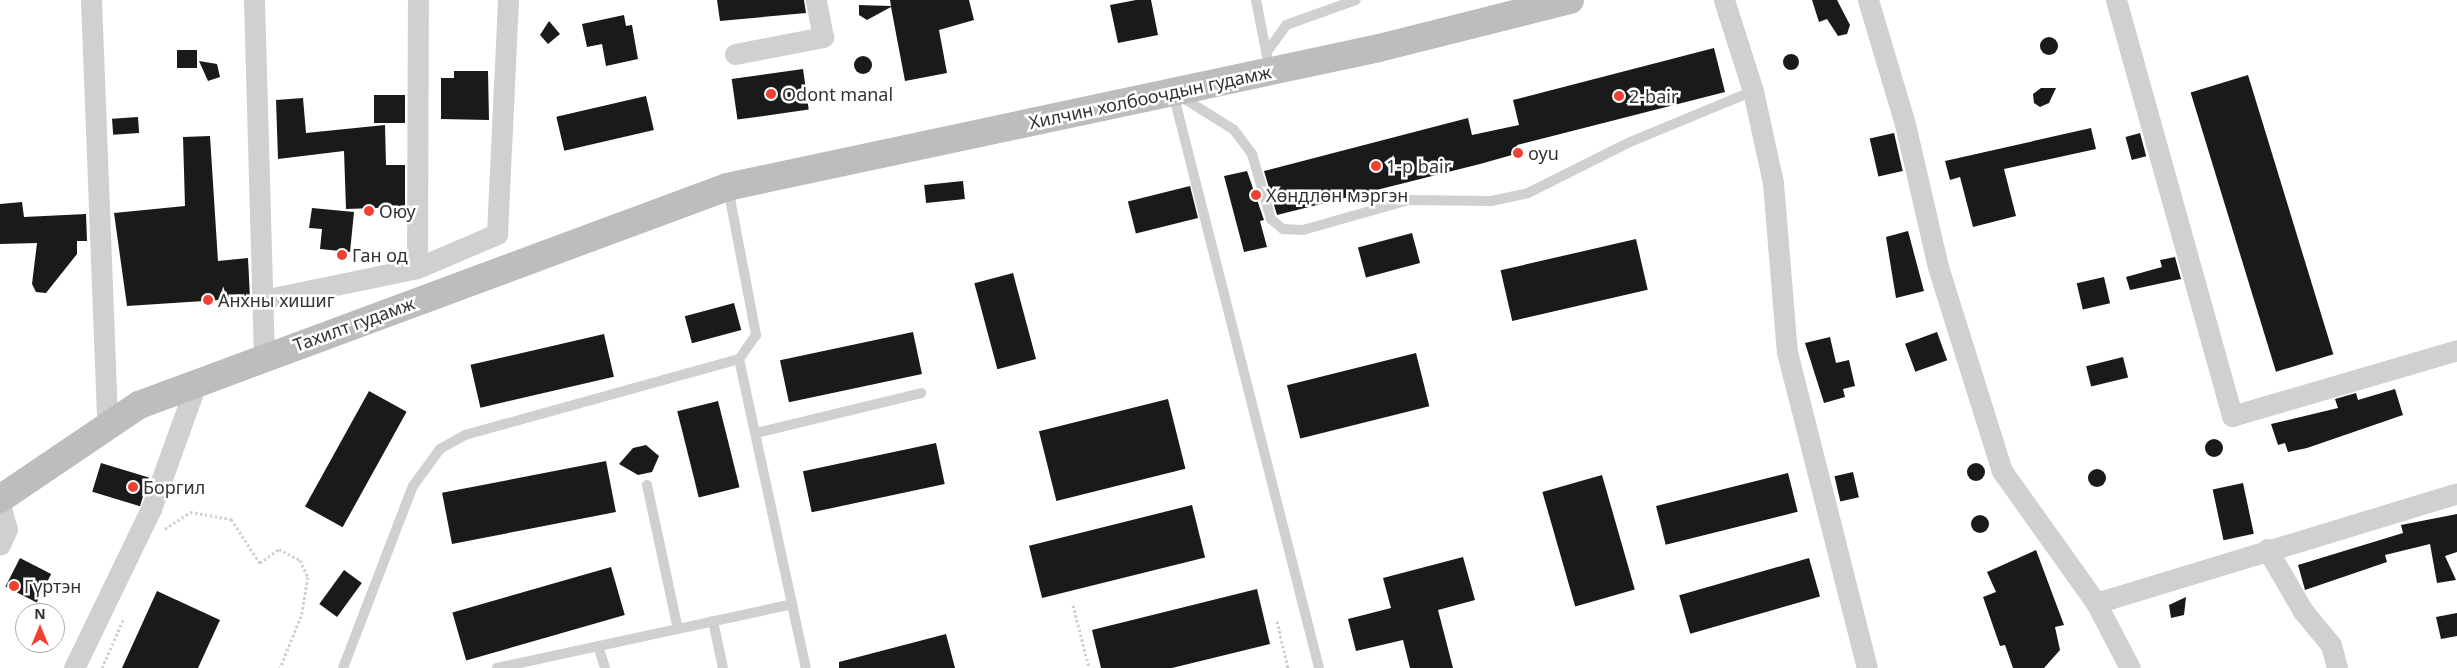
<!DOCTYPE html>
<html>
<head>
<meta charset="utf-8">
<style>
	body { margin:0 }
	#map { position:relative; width:2457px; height:668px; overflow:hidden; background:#fff; font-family:"Noto Sans",sans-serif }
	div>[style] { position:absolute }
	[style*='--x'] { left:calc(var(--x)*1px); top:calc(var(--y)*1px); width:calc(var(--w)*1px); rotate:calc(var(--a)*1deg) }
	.building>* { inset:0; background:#1a1a1a; transform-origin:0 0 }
	.round { border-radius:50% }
	.path>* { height:3px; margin-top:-1.5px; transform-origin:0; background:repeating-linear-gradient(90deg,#d0d0d0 0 2.5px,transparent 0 5px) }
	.lane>* { height:10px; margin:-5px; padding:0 5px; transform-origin:5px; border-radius:5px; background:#d0d0d0 }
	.street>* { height:21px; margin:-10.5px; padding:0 10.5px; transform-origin:10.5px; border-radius:10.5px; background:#d0d0d0 }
	.secondary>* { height:28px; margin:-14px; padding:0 14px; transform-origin:14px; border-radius:14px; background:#bdbdbd }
	.dots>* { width:14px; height:14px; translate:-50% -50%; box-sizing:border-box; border:2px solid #fff; border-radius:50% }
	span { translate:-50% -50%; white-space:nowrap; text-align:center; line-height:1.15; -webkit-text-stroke:5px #fff; paint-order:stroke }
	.poi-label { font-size:18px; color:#333 }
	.left { translate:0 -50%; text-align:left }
	.street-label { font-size:18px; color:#333 }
	.north { position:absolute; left:15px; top:603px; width:50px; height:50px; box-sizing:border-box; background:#fff; border:1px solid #adadad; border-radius:50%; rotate:0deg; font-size:14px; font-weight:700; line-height:20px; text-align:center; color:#333 }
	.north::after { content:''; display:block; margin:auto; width:18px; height:22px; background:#ee4131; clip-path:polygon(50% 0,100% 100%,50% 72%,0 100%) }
</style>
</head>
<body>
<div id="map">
	<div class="building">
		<i style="clip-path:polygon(717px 0,804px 0,806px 13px,720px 21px)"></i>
		<i style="clip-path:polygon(890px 0,969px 0,974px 20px,939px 30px,947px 73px,905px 81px,891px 7px,867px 20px,859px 15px,859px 5px,891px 6px)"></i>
		<i style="clip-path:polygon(1136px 0,1151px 0,1158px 35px,1118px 43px,1110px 5px)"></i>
		<i style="clip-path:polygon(1812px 0,1837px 0,1850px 25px,1847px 34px,1838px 36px,1827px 19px,1819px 22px)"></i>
		<i style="clip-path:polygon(624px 15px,626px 26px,632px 25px,638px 59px,606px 66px,602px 44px,587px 47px,582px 24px)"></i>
		<i style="clip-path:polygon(549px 21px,560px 34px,548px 44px,540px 35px)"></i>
		<i class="round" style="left:2040px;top:37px;width:18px;height:18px"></i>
		<i style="clip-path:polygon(1714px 48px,1725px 92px,1517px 145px,1519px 153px,1480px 164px,1277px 215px,1264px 171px,1468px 118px,1472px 135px,1519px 125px,1513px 100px)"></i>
		<i style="left:177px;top:50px;width:20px;height:18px"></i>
		<i class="round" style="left:1783px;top:54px;width:16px;height:16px"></i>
		<i class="round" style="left:854px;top:56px;width:18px;height:18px"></i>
		<i style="clip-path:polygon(199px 61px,217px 64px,220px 77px,208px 81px)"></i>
		<i style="left:803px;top:69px;width:41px;height:72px;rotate:82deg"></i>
		<i style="clip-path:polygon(454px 71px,488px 71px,489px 120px,441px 119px,441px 78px,454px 78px)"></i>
		<i style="left:2248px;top:75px;width:292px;height:60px;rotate:73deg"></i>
		<i style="clip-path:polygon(2041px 88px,2056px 88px,2049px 103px,2040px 107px,2034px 103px,2033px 94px)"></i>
		<i style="left:405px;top:95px;width:28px;height:31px;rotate:90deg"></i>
		<i style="left:646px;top:96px;width:35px;height:92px;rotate:77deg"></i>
		<i style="clip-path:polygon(303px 98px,306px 133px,385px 125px,386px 165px,405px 165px,405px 207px,346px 209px,344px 151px,278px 159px,276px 100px)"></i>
		<i style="left:138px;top:117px;width:16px;height:26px;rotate:86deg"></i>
		<i style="clip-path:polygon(2091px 128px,2096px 149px,2004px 169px,2016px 216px,1973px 227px,1960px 177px,1950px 180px,1945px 161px)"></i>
		<i style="left:1894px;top:133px;width:39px;height:25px;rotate:77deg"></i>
		<i style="left:2140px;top:133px;width:24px;height:15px;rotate:75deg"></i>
		<i style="clip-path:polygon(210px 136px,218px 261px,248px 258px,250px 298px,127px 306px,114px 213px,185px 206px,183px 137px)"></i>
		<i style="clip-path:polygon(1247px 171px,1264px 220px,1260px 221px,1267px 247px,1244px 252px,1224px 176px)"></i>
		<i style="left:963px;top:181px;width:18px;height:39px;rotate:84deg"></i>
		<i style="left:1190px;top:186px;width:33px;height:64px;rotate:76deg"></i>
		<i style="clip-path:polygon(22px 202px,24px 217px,86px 214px,87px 241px,77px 241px,77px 254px,46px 293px,36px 292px,32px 284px,37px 243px,0 244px,0 204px)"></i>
		<i style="clip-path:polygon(312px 208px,354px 212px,350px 252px,320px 249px,322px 229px,309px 228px)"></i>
		<i style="clip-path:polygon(1908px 231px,1924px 291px,1896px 298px,1886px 237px)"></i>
		<i style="left:1412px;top:233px;width:31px;height:56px;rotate:75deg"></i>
		<i style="left:1636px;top:239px;width:52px;height:139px;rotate:77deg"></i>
		<i style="clip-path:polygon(2175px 257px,2181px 279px,2130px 290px,2126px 277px,2162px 267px,2160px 260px)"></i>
		<i style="left:1013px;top:273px;width:89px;height:40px;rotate:75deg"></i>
		<i style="left:2104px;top:277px;width:27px;height:28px;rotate:77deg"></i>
		<i style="left:734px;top:303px;width:28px;height:51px;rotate:75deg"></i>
		<i style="left:913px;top:332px;width:43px;height:136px;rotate:78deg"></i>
		<i style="left:1937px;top:332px;width:30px;height:34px;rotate:70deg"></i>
		<i style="left:604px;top:334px;width:44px;height:137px;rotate:77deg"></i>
		<i style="clip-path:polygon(1830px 337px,1836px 363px,1849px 360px,1855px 386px,1843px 389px,1845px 397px,1824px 403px,1805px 343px)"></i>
		<i style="left:1416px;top:353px;width:55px;height:133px;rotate:76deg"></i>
		<i style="left:2123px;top:357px;width:21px;height:38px;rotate:76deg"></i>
		<i style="clip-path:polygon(2395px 389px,2403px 415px,2307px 448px,2288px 452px,2285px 443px,2278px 445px,2271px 424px,2338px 408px,2335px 399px,2356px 393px,2358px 400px)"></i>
		<i style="left:369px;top:391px;width:43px;height:132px;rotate:29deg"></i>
		<i style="left:1168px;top:399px;width:72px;height:133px;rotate:76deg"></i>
		<i style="left:718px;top:401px;width:89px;height:42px;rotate:76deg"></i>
		<i class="round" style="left:2205px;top:439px;width:18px;height:18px"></i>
		<i style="left:936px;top:443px;width:42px;height:136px;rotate:78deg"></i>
		<i style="clip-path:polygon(646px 445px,659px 456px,652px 472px,638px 475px,619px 464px,633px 448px)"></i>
		<i style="left:606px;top:461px;width:52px;height:167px;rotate:79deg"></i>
		<i style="left:101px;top:463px;width:50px;height:30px;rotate:17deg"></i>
		<i class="round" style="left:1967px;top:463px;width:18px;height:18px"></i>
		<i class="round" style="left:2088px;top:469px;width:18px;height:18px"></i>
		<i style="left:1853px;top:472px;width:26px;height:19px;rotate:77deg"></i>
		<i style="left:1788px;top:473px;width:40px;height:136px;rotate:76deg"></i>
		<i style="left:1602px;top:475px;width:119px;height:62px;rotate:74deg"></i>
		<i style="left:2243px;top:483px;width:52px;height:31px;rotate:78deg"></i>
		<i style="left:1192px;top:505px;width:54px;height:168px;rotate:76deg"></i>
		<i style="clip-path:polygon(2457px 514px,2457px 552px,2445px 556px,2456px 580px,2437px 583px,2430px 544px,2385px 555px,2387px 562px,2305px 590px,2298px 565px,2403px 533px,2401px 525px)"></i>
		<i class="round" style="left:1971px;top:515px;width:18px;height:18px"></i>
		<i style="clip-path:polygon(2036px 550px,2064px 625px,2055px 627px,2060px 650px,2044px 668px,2013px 668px,2005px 645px,2000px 646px,1983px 597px,1996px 592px,1987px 572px)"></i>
		<i style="clip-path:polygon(1463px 557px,1475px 600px,1438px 610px,1453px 668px,1410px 668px,1403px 640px,1356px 651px,1348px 619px,1391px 608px,1383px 578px)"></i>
		<i style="left:20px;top:558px;width:35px;height:32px;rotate:27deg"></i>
		<i style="left:1809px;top:558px;width:40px;height:135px;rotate:74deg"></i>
		<i style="left:611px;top:567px;width:50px;height:165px;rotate:74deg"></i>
		<i style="left:344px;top:570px;width:22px;height:42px;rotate:36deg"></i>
		<i style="clip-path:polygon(1257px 589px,1270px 644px,1172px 668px,1101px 668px,1092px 630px)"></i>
		<i style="clip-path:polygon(157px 591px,220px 620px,198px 668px,122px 668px)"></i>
		<i style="clip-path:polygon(2186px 597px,2184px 615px,2171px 618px,2169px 605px)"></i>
		<i style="clip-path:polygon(2457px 613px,2457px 636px,2441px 639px,2436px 617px)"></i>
		<i style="clip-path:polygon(946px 634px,955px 668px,839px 668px,839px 662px)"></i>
	</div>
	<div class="path">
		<i style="--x:165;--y:529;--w:30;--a:-34"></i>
		<i style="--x:190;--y:512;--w:42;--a:9.7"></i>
		<i style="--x:231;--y:519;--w:53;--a:56.6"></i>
		<i style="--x:260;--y:563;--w:24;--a:-36"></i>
		<i style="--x:279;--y:549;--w:24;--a:28"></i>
		<i style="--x:300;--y:560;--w:19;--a:65"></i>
		<i style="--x:308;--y:577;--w:40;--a:100"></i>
		<i style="--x:301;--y:616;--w:56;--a:112"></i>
		<i style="--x:1073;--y:605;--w:65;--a:75.7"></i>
		<i style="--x:1277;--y:621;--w:48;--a:76.8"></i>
		<i style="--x:102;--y:668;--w:55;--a:-66.3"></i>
	</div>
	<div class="lane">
		<i style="--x:1256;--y:0;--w:57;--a:78.9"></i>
		<i style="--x:1266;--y:53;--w:34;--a:-54"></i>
		<i style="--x:1286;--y:25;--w:74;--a:-19.7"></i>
		<i style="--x:1173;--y:93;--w:593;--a:75.75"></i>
		<i style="--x:1180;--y:96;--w:64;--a:32.2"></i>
		<i style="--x:1234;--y:130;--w:30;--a:53"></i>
		<i style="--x:1252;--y:154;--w:68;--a:73.7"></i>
		<i style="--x:1271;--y:219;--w:16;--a:40"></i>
		<i style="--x:1283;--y:229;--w:20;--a:3"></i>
		<i style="--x:1303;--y:230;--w:110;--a:-15.8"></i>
		<i style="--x:1409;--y:200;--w:82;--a:0.7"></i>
		<i style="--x:1491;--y:201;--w:38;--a:-12"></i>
		<i style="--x:1528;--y:193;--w:114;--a:-26.6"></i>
		<i style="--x:1630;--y:142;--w:133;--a:-22.5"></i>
		<i style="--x:728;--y:188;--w:150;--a:79.2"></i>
		<i style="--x:756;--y:335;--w:29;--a:125"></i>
		<i style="--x:739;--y:359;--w:316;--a:77.8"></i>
		<i style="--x:756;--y:433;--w:170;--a:-13.6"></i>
		<i style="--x:647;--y:485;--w:147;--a:77.9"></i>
		<i style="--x:713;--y:621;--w:48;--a:78"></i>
		<i style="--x:598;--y:646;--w:23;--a:72"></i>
		<i style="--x:343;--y:668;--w:195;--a:-69"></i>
		<i style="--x:413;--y:486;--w:46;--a:-53.9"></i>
		<i style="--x:440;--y:449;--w:29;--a:-29"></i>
		<i style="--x:465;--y:435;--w:284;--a:-15.5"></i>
		<i style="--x:497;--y:668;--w:302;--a:-12.2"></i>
	</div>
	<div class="street">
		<i style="--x:91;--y:0;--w:423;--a:87.8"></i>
		<i style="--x:254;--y:0;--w:356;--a:88.4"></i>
		<i style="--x:1724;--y:0;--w:96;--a:72.3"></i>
		<i style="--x:1753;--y:91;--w:94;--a:77.7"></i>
		<i style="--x:1773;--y:183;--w:170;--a:85.3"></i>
		<i style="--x:1787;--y:352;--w:326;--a:75.8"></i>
		<i style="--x:1868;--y:0;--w:129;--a:73.4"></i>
		<i style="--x:1905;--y:124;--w:147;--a:77"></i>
		<i style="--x:1938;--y:267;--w:214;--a:72.6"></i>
		<i style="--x:2002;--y:471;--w:162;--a:54.5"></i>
		<i style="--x:2096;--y:603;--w:73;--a:62.4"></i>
		<i style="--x:2116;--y:0;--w:432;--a:74.4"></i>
		<i style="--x:2232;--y:416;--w:234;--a:-16.3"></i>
		<i style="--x:735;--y:54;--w:90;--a:-10.9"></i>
		<i style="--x:823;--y:37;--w:38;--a:-101"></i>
		<i style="--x:417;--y:268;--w:268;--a:-89.8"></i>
		<i style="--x:263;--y:300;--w:157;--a:-11.7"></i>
		<i style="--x:417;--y:268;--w:87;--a:-23"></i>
		<i style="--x:497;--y:234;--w:234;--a:-87.3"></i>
		<i style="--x:0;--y:505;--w:25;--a:74"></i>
		<i style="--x:7;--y:529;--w:17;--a:114"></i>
		<i style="--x:2267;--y:549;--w:72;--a:59.9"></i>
		<i style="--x:2303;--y:611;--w:44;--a:50.5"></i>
		<i style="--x:2331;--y:645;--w:24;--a:75"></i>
		<i style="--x:2096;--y:603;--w:377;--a:-16.9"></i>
		<i style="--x:74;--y:668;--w:177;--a:-64.2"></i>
		<i style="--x:151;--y:509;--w:130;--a:-70.2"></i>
	</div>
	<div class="secondary">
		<i style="--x:0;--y:499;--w:168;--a:-34.1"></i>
		<i style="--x:139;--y:405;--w:627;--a:-20.34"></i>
		<i style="--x:727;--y:187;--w:667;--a:-12.03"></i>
		<i style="--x:1379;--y:48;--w:197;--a:-14.1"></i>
	</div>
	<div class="dots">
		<i style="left:771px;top:94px;background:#ee4131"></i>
		<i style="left:1619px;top:96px;background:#ee4131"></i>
		<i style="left:1518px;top:153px;background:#ee4131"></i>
		<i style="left:1376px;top:166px;background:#ee4131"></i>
		<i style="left:1256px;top:195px;background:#ee4131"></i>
		<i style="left:369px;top:211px;background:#ee4131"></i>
		<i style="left:342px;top:255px;background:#ee4131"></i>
		<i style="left:208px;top:300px;background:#ee4131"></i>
		<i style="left:133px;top:487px;background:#ee4131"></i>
		<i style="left:14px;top:586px;background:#ee4131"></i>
	</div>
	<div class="poi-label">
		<span class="left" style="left:782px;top:94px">Odont manal</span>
		<span class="left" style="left:1629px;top:96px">2-bair</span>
		<span class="left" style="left:1528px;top:153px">oyu</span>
		<span class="left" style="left:1386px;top:166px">1-p bair</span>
		<span class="left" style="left:1266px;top:195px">Хөндлөн мэргэн</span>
		<span class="left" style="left:379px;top:211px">Оюу</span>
		<span class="left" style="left:352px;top:255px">Ган од</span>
		<span class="left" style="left:218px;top:300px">Анхны хишиг</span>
		<span class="left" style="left:143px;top:487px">Боргил</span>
		<span class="left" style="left:24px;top:586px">Гүртэн</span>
	</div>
	<div class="street-label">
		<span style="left:1150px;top:97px;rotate:-12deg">Хилчин холбоочдын гудамж</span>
		<span style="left:354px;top:324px;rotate:-20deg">Тахилт гудамж</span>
	</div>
	<div class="north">N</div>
</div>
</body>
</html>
